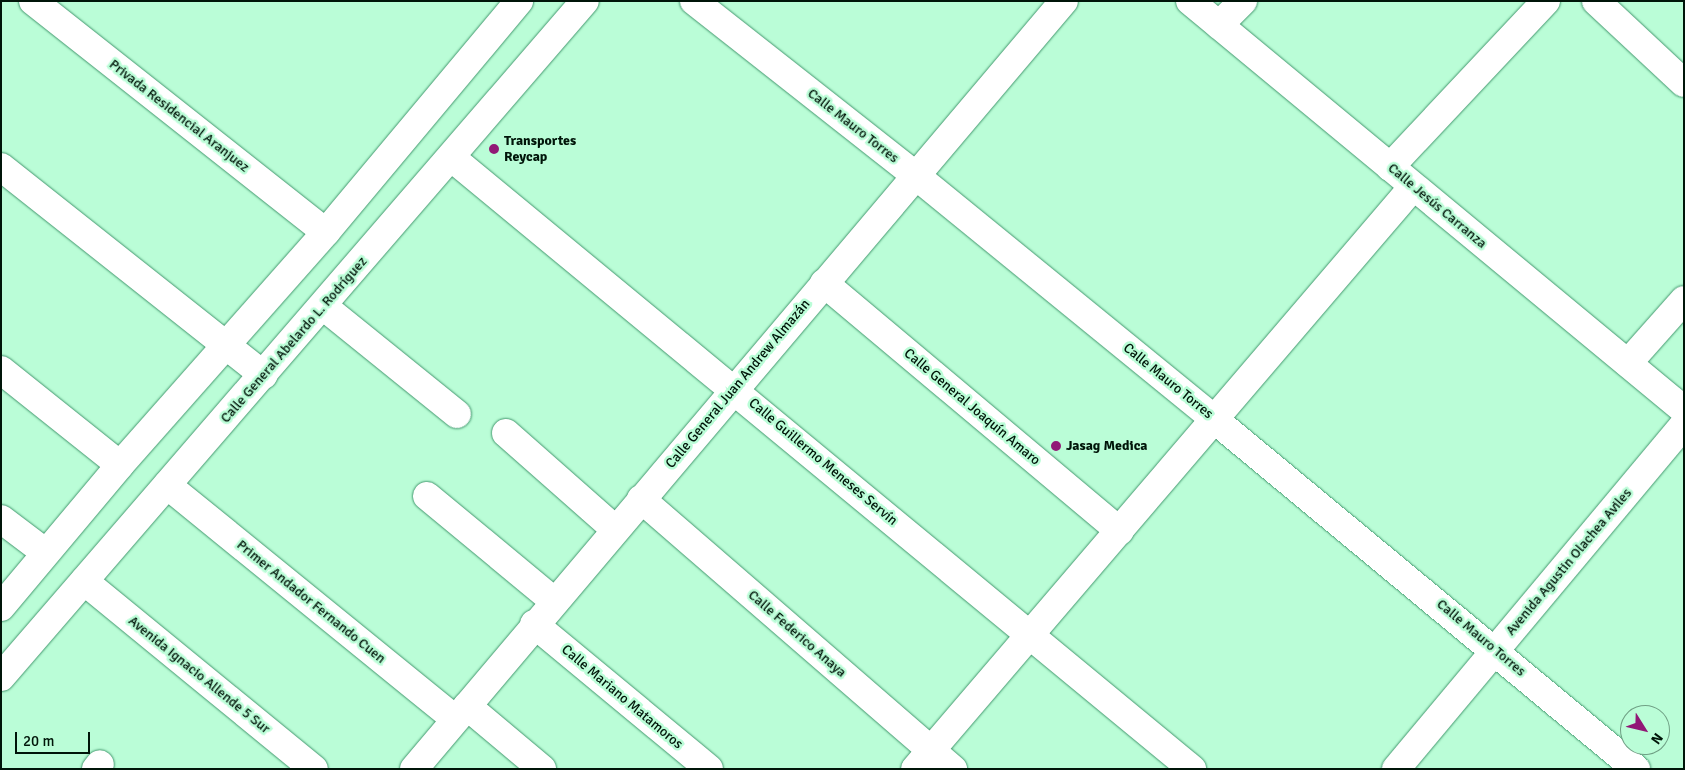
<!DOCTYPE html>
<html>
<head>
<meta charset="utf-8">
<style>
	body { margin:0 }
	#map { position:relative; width:1685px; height:770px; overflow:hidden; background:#bafdd7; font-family:Signika,sans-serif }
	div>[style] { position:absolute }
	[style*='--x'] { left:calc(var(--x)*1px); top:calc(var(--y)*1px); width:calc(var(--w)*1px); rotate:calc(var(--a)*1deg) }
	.roads { filter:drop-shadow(0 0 1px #43986e) drop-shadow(0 0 1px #43986e) }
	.minor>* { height:28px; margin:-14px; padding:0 14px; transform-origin:14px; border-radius:14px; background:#fff }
	.major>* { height:28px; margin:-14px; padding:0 14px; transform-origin:14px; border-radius:14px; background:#fff }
	.dots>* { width:14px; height:14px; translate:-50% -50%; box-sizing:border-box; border:2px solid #bafdd7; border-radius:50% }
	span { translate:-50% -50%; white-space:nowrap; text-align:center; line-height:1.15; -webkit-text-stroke:5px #bafdd7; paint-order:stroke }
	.street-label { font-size:14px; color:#001509 }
	.poi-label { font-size:14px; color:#001509; font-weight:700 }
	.left { translate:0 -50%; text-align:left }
	.frame { position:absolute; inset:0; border:2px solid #001509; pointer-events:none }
	.north { position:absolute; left:1620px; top:705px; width:50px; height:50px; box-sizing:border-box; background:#bafdd7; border:1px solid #70a085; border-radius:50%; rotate:126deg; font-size:14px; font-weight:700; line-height:20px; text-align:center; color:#001509 }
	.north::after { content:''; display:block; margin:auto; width:18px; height:22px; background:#911876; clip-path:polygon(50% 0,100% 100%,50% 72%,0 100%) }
	.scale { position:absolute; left:15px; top:732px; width:75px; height:22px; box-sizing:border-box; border:2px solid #001509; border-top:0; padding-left:6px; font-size:15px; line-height:18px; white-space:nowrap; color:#001509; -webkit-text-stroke:4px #bafdd7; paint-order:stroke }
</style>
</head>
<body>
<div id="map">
	<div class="roads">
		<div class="minor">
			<i style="--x:33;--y:1;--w:373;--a:38.3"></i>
			<i style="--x:694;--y:1;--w:281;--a:38.2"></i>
			<i style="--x:915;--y:175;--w:387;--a:39.2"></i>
			<i style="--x:1215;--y:420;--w:547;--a:39.66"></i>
			<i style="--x:1596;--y:1;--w:120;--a:43"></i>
			<i style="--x:1219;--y:25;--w:34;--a:-45"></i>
			<i style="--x:452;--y:158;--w:960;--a:39.55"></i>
			<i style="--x:1;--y:167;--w:335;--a:38.4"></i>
			<i style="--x:824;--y:283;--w:386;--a:40"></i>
			<i style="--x:323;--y:306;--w:172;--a:38.9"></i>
			<i style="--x:1628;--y:363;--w:84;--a:-48.4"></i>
			<i style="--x:1;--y:370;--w:152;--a:38.6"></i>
			<i style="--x:506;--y:433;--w:145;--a:41.4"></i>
			<i style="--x:167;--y:485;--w:371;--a:39.1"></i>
			<i style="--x:427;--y:496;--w:165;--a:39.6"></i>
			<i style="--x:641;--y:499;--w:413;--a:40.9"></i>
			<i style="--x:1;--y:519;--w:56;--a:37.1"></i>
			<i style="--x:84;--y:581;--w:297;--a:39.3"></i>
			<i style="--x:534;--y:624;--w:227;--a:39.6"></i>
			<i style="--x:467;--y:706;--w:98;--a:40"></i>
			<i style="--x:96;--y:769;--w:6;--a:-51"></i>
			<i style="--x:414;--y:769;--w:1006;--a:-49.76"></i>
			<i style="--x:915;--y:769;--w:766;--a:-49.45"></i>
			<i style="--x:1396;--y:769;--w:449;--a:-50.1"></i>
		</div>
		<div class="major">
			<i style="--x:1190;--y:1;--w:641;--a:39.62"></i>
			<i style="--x:1390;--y:167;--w:228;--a:-46.8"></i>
			<i style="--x:1;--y:607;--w:185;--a:-50"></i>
			<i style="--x:120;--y:465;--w:311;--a:-48.5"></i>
			<i style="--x:326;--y:232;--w:301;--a:-50.1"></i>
			<i style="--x:1;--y:677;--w:893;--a:-49.18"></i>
		</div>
	</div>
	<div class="dots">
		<i style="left:494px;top:149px;background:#911876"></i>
		<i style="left:1056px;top:446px;background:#911876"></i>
	</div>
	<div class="street-label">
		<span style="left:179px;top:116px;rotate:38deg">Privada Residencial Aranjuez</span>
		<span style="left:853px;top:126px;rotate:38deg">Calle Mauro Torres</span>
		<span style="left:1437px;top:206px;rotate:40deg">Calle Jesús Carranza</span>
		<span style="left:294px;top:340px;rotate:-49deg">Calle General Abelardo L. Rodríguez</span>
		<span style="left:1168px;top:381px;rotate:39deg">Calle Mauro Torres</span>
		<span style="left:738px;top:384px;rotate:-50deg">Calle General Juan Andrew Almazán</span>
		<span style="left:972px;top:407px;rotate:40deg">Calle General Joaquín Amaro</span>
		<span style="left:823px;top:462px;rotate:40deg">Calle Guillermo Meneses Servín</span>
		<span style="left:1569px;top:562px;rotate:-50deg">Avenida Agustin Olachea Aviles</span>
		<span style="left:311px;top:602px;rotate:39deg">Primer Andador Fernando Cuen</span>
		<span style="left:797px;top:634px;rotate:41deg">Calle Federico Anaya</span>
		<span style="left:1481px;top:638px;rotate:40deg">Calle Mauro Torres</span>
		<span style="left:199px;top:675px;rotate:39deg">Avenida Ignacio Allende 5 Sur</span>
		<span style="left:622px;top:697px;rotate:40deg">Calle Mariano Matamoros</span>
	</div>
	<div class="poi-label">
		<span class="left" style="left:504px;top:149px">Transportes<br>Reycap</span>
		<span class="left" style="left:1066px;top:446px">Jasag Medica</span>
	</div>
	<div class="frame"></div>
	<div class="north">N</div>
	<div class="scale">20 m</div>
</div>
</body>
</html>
